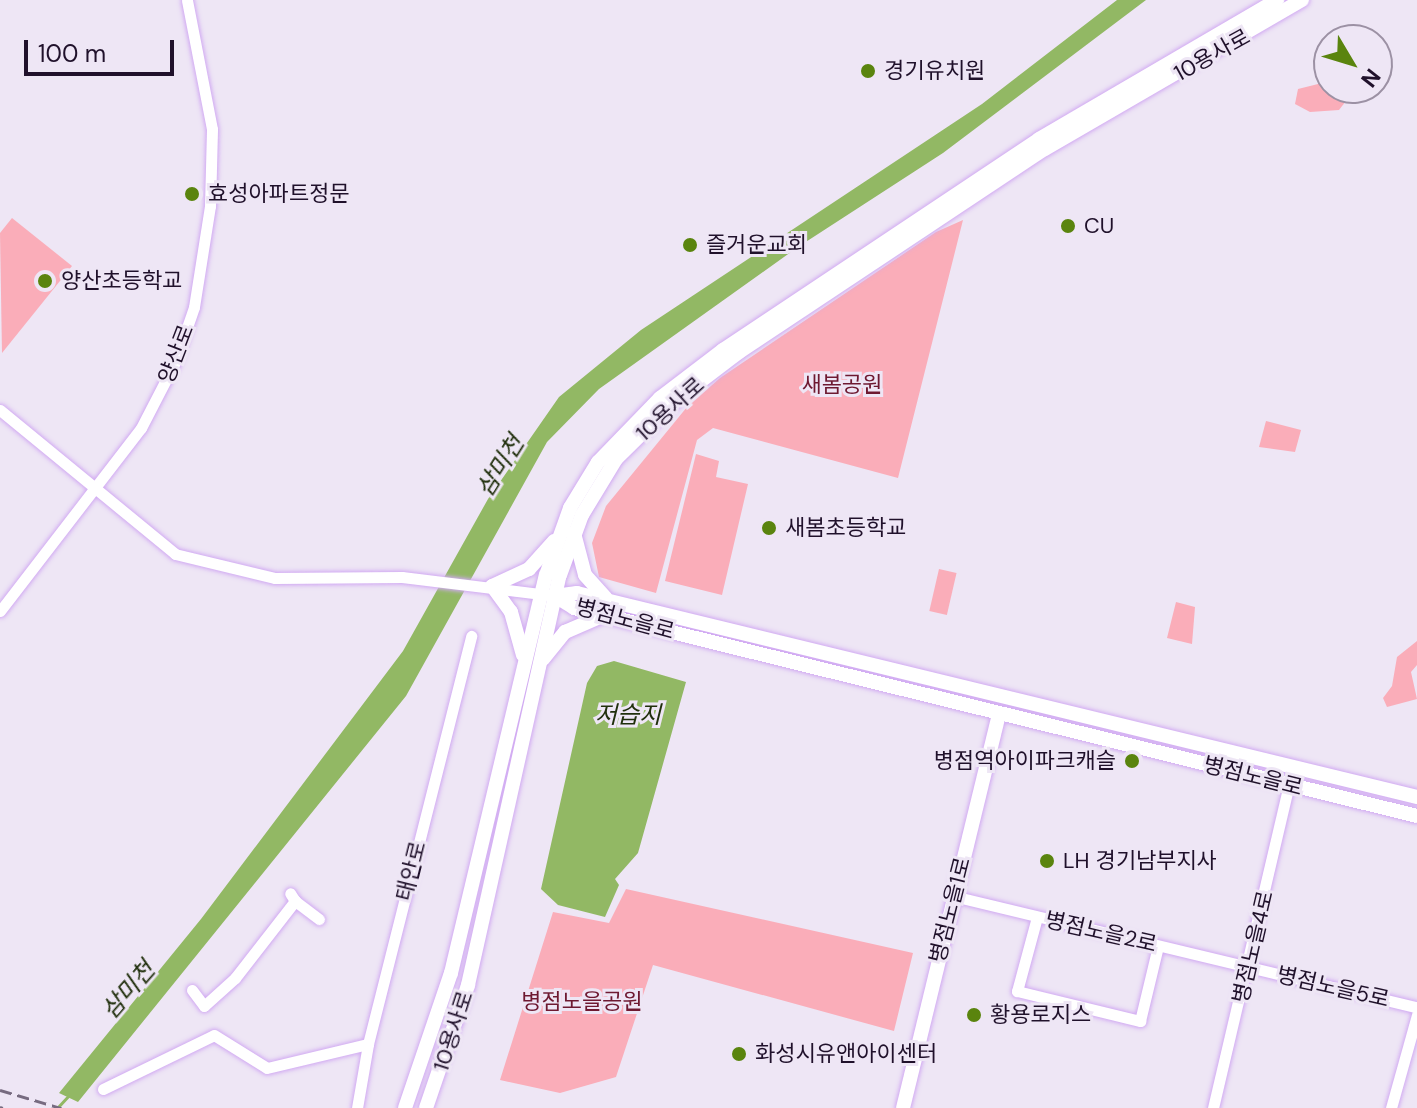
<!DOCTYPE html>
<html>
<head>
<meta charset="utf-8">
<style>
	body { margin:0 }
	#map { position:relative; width:1417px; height:1108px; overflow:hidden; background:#eee6f5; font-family:"DM Sans","Noto Sans KR",sans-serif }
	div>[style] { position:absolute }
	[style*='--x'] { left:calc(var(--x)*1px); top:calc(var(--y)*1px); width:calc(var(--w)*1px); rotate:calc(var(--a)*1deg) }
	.green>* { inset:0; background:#faadb9; transform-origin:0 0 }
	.water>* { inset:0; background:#92b864 }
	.stream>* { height:3px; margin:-1.5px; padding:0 1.5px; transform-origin:1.5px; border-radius:1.5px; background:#92b864 }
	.roads { filter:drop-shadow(0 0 2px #d1aaf2) drop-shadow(0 0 2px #d1aaf2) }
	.minor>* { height:11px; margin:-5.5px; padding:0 5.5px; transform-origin:5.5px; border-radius:5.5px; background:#fff }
	.tertiary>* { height:14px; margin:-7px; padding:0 7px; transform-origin:7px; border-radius:7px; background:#fff }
	.rail>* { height:3px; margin-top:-1.5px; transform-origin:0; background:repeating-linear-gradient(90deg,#776b80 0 12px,transparent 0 18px) }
	.dots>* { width:22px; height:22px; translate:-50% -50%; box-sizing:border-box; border:4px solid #eee6f5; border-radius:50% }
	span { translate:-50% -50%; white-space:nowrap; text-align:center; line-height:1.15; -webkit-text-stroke:6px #eee6f5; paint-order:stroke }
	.street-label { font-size:22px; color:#20112b }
	.poi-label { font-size:22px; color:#20112b }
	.left { translate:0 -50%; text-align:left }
	.right { translate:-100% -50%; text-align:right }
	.park-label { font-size:22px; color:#6e1931 }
	.water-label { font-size:24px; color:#202f0c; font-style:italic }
	.north { position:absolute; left:1313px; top:24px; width:80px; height:80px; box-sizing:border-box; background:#eee6f5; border:2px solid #9c91a4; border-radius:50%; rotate:128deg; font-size:22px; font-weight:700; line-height:32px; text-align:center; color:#20112b }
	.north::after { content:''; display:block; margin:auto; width:28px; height:36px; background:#5a840e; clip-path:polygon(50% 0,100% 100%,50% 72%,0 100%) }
	.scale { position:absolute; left:24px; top:40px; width:150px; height:36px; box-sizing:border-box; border:4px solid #20112b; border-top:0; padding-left:10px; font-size:24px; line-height:28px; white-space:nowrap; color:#20112b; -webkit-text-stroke:6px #eee6f5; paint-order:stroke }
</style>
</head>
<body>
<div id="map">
	<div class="green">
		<i style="clip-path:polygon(1322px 83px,1344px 90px,1346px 101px,1339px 110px,1310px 112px,1295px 104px,1298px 89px)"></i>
		<i style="clip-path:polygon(12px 218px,72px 266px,2px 353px,0 233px)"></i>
		<i style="clip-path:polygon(963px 220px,898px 478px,713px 428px,697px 440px,656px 593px,599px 577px,592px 543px,606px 506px,687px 407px,720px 378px,936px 232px)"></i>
		<i style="clip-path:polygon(1266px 421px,1301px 430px,1295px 452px,1259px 447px)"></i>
		<i style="clip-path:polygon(696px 454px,719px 461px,716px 477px,748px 484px,722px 595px,665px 581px)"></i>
		<i style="left:939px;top:569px;width:18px;height:43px;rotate:13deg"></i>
		<i style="clip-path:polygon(1176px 602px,1195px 607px,1192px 644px,1167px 638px)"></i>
		<i style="clip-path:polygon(1417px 641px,1417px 665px,1411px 672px,1417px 699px,1387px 707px,1383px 698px,1392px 686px,1397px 657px)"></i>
		<i style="clip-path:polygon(626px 889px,913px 953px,894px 1031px,653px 965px,616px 1077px,560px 1093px,500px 1080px,553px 912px,609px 923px)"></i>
	</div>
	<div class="water">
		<i style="clip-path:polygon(1117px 0,1146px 0,943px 153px,798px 247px,599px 389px,547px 442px,406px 696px,78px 1102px,59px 1093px,201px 919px,403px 651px,488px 499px,559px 397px,641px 330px,982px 104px)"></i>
		<i style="clip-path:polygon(614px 661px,686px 682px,638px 853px,615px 879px,619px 885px,605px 917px,558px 905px,541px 889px,587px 683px,597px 666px)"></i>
	</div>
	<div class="stream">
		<i style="--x:57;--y:1108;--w:16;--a:-47"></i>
	</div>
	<div class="roads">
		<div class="minor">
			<i style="--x:0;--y:410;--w:227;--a:39.4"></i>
			<i style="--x:175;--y:554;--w:103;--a:13.5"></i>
			<i style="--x:275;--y:578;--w:127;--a:-0.5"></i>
			<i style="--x:402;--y:577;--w:147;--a:7"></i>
			<i style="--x:0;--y:611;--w:231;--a:-52.4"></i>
			<i style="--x:141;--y:428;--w:74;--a:-62.7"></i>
			<i style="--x:175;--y:362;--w:58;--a:-70.9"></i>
			<i style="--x:194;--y:307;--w:102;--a:-81"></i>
			<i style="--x:210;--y:206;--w:77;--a:-88.5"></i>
			<i style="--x:212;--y:129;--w:131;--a:-101"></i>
			<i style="--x:953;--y:896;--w:477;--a:13.5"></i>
			<i style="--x:295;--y:901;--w:30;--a:37"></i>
			<i style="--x:1037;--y:917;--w:77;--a:105.1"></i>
			<i style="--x:1017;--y:991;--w:127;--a:13.7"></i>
			<i style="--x:1140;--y:1021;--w:77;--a:-76.5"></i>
			<i style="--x:192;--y:990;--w:20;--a:53"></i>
			<i style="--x:204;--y:1006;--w:42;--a:-42.1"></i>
			<i style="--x:235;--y:978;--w:98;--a:-52.1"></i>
			<i style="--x:295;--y:901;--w:9;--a:-122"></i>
			<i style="--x:103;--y:1089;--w:123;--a:-25.9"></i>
			<i style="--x:214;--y:1035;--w:62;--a:31.9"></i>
			<i style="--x:267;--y:1068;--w:104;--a:-13.4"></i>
			<i style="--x:357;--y:1108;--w:65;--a:-80.2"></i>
			<i style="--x:368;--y:1044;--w:421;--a:-75.8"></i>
			<i style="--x:1213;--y:1108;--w:332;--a:-76.8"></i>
			<i style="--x:1391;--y:1108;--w:97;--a:-74.4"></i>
		</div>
		<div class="tertiary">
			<i style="--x:574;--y:533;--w:43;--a:75.3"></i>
			<i style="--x:585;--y:575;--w:31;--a:48"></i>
			<i style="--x:555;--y:596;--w:22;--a:32"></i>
			<i style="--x:574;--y:608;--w:868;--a:13.86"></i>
			<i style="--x:555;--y:596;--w:22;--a:-8"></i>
			<i style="--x:577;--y:593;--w:864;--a:13.65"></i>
			<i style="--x:523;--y:655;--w:45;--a:-105.6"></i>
			<i style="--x:511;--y:612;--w:32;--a:-126"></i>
			<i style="--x:492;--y:586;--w:41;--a:-24.7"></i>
			<i style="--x:529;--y:569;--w:38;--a:-48"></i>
			<i style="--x:543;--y:659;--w:35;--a:-51"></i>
			<i style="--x:565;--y:632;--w:40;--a:-23.4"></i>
			<i style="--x:405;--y:1108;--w:143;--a:-71.2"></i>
			<i style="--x:451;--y:973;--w:409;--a:-76.6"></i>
			<i style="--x:546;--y:575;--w:71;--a:-70.3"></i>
			<i style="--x:570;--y:508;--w:54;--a:-58.7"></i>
			<i style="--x:598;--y:462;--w:89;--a:-45.9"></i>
			<i style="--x:660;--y:398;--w:79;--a:-37.3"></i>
			<i style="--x:723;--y:350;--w:380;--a:-33.7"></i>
			<i style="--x:1039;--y:139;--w:276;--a:-30.3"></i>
			<i style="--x:426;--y:1108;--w:130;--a:-71.1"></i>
			<i style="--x:468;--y:985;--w:420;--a:-77.4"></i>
			<i style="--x:560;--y:575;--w:64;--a:-69.9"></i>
			<i style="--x:582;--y:515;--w:66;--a:-58.7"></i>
			<i style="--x:616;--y:459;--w:84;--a:-44.5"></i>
			<i style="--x:676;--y:400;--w:79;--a:-37.3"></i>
			<i style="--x:739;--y:352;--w:367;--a:-33.6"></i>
			<i style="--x:1045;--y:149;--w:297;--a:-30.1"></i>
			<i style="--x:903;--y:1108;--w:406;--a:-76.3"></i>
		</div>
	</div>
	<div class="rail">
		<i style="--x:0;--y:1090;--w:64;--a:16.4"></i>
		<i style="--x:0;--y:1107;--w:3;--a:18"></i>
	</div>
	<div class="dots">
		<i style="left:868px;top:71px;background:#5a840e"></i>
		<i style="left:192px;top:194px;background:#5a840e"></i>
		<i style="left:1068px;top:226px;background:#5a840e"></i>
		<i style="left:690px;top:245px;background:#5a840e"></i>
		<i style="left:45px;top:281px;background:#5a840e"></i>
		<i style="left:769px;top:528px;background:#5a840e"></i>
		<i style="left:1132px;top:761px;background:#5a840e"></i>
		<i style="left:1047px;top:861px;background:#5a840e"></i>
		<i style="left:974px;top:1015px;background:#5a840e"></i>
		<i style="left:739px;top:1054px;background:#5a840e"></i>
	</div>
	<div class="street-label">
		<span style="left:1212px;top:55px;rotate:-29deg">10용사로</span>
		<span style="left:176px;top:354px;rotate:-69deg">양산로</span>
		<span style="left:670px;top:409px;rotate:-42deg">10용사로</span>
		<span style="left:625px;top:619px;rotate:15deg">병점노을로</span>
		<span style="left:1253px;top:776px;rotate:14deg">병점노을로</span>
		<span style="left:411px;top:871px;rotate:-76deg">태안로</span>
		<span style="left:950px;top:910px;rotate:-76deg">병점노을1로</span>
		<span style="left:1101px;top:932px;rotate:13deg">병점노을2로</span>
		<span style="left:1253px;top:947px;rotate:-77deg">병점노을4로</span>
		<span style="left:1333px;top:987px;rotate:13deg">병점노을5로</span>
		<span style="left:453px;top:1031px;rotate:-72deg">10용사로</span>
	</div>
	<div class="poi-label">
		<span class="left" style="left:884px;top:71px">경기유치원</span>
		<span class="left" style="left:208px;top:194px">효성아파트정문</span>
		<span class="left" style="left:1084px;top:226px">CU</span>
		<span class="left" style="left:706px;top:245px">즐거운교회</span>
		<span class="left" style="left:61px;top:281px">양산초등학교</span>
		<span class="left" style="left:785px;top:528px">새봄초등학교</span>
		<span class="right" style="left:1116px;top:761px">병점역아이파크캐슬</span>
		<span class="left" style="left:1063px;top:861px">LH 경기남부지사</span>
		<span class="left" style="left:990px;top:1015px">황용로지스</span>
		<span class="left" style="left:755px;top:1054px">화성시유앤아이센터</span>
	</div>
	<div class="park-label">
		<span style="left:842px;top:385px">새봄공원</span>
		<span style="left:582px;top:1002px">병점노을공원</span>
	</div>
	<div class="water-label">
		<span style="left:500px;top:466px;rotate:-58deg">삼미천</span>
		<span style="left:628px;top:715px">저습지</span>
		<span style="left:128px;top:990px;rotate:-49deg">삼미천</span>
	</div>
	<div class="north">N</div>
	<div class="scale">100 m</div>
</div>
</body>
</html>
